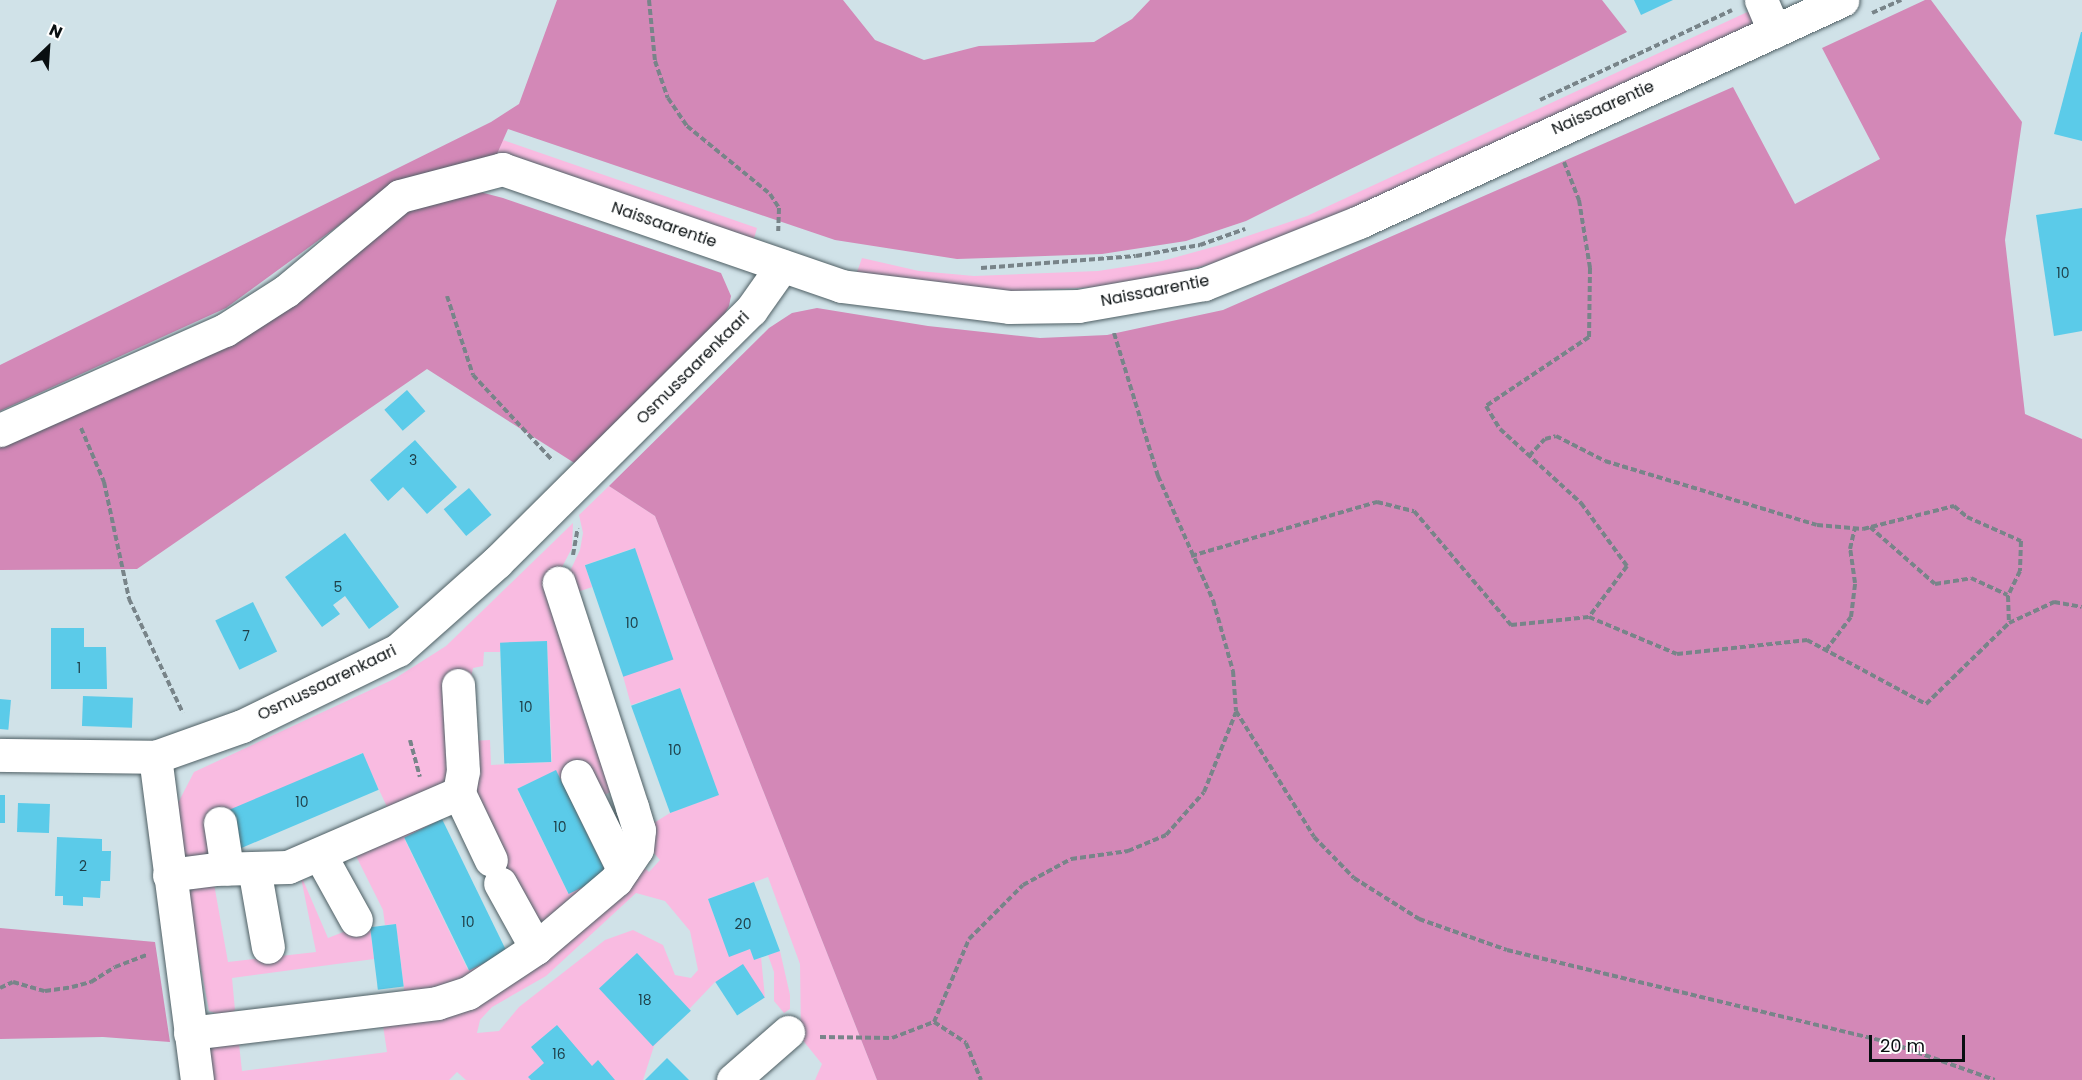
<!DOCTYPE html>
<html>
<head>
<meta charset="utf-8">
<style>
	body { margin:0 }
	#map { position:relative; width:2082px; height:1080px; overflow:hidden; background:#d0e2e8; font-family:Poppins,sans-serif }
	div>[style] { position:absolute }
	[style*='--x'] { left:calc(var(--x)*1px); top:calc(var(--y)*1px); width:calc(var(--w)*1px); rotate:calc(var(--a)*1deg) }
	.green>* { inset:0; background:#f9bbe1 }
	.forest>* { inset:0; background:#d388b7 }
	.building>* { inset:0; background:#5bcbe9; transform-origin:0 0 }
	.path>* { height:4px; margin-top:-2px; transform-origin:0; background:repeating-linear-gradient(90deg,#788489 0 6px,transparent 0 9px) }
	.roads { filter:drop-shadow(0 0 2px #4f5f64) drop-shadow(0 0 2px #4f5f64) }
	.minor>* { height:33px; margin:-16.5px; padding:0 16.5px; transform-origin:16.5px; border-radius:16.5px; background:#fff }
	span { translate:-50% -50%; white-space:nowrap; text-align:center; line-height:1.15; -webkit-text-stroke:4.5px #fff; paint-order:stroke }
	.number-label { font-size:14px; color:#1e3e47 }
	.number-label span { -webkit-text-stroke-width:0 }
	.street-label { font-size:16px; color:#090f11 }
	.north { position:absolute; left:18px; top:18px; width:60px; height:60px; -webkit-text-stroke:4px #fff; paint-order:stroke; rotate:25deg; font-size:16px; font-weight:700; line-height:24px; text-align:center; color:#090f11 }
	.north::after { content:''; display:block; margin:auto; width:21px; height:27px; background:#090f11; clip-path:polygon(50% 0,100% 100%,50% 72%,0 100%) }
	.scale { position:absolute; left:1869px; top:1035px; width:96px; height:27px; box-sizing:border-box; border:3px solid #090f11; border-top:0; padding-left:8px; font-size:18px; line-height:21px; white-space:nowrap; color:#090f11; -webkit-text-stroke:4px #fff; paint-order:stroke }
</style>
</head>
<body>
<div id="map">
	<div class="green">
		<i style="clip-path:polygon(1756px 8px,1762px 23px,1309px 230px,1226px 260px,1162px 277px,1096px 287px,1027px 291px,972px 292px,857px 272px,862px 258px,919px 271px,974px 276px,1098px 271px,1162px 261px,1224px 244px,1307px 216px)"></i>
		<i style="clip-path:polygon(503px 140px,757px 228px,753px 242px,493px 163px)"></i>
		<i style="clip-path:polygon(evenodd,609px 486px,655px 516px,877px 1080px,815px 1080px,822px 1064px,801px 1038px,800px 964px,768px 877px,708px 899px,729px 956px,750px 949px,754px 960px,761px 957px,765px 998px,715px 982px,654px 1046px,643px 1080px,466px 1080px,457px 1072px,449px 1080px,213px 1080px,208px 1045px,238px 1035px,242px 1071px,387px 1052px,382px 1019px,433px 1012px,640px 864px,649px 872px,660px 860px,653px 852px,649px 826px,670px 813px,718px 795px,680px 688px,631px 705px,623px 676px,673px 659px,634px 548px,585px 565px,592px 587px,569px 595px,564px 584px,580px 550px,583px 533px,579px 515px,609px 486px,636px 893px,665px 901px,690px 931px,698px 970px,691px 978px,675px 975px,663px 945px,633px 930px,605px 940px,519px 1007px,499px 1031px,477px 1033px,480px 1020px,492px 1007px,546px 976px,636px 893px)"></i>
		<i style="clip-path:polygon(573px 523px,572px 548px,561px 569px,619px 788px,596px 799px,580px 769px,561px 780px,556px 771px,517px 789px,568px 893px,607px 875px,542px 934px,530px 923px,473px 802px,469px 741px,490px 740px,491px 765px,552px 762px,547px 641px,500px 643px,500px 652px,484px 652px,483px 666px,473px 668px,450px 786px,388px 809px,362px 753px,209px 821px,212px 856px,181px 857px,177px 805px,194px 772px,394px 679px,446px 646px)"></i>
		<i style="clip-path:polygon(437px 808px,442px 819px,404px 838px,468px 970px,507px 952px,458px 989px,405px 996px,396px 924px,385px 925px,383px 910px,352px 848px)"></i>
		<i style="clip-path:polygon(300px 873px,328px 938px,356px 927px,370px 927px,374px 959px,232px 978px,235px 1010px,228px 1017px,209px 1011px,186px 889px,214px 884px,228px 962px,316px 952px)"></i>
		<i style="clip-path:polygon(780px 951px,790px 995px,790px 1009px,784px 1013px,774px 1001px,774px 972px,768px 955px)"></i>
	</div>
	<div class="forest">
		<i style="clip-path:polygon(557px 0,843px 0,875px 40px,924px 60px,979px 46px,1094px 42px,1132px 19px,1150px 0,1602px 0,1627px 32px,1246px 221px,1186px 241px,1102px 254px,957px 259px,835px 240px,508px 129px,493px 163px,390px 188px,226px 308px,0 411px,0 365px,491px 122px,519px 104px)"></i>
		<i style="clip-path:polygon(1925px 0,1931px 0,2022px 122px,2005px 240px,2025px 414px,2082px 439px,2082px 1080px,877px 1080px,655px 516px,609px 486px,769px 328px,792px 313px,817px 308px,928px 326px,1040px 338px,1107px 335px,1223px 310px,1733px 87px,1795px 204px,1880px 159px,1822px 48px)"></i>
		<i style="clip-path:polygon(457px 186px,503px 198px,721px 273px,731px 296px,729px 306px,722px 319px,576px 464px,427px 369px,137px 569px,0 570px,0 436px,124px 383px,404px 199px)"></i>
		<i style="clip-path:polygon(0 928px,155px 942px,170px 1042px,103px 1037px,0 1039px)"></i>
	</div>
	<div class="building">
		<i style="clip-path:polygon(1634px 0,1673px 0,1641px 15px)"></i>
		<i style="clip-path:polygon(2081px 32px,2082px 32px,2082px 141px,2054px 134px)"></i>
		<i style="clip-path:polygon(2082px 208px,2082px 331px,2054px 336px,2036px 215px)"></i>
		<i style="left:407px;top:390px;width:28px;height:30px;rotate:49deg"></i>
		<i style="clip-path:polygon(415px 440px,457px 487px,427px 514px,403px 487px,388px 501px,370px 480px)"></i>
		<i style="left:469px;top:488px;width:35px;height:33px;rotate:50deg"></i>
		<i style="clip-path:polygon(345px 533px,399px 607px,369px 629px,345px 596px,333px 605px,340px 614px,322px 627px,285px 577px)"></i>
		<i style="left:635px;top:548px;width:118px;height:53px;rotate:71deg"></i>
		<i style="left:253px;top:602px;width:55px;height:42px;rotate:64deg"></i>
		<i style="clip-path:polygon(51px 628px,84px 628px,84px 647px,106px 647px,107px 689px,51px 689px)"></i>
		<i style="left:547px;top:641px;width:121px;height:47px;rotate:88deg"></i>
		<i style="left:680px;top:688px;width:114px;height:52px;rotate:70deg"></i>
		<i style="left:83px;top:696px;width:50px;height:30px;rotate:2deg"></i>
		<i style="left:0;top:699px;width:11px;height:30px;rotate:5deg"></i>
		<i style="left:363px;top:753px;width:40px;height:151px;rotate:67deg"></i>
		<i style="left:556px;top:770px;width:117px;height:43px;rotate:64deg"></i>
		<i style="left:0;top:795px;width:5px;height:28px"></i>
		<i style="left:18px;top:803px;width:32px;height:29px;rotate:2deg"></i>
		<i style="left:442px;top:819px;width:148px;height:42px;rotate:64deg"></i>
		<i style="clip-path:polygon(57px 837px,102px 839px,102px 851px,111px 851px,110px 881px,101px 881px,100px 898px,83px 897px,83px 906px,63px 905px,63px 896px,55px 896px)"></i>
		<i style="clip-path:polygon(754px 882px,780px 951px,754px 960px,750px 949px,729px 957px,708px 899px)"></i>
		<i style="left:396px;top:924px;width:63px;height:26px;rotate:83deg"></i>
		<i style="left:637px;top:953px;width:79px;height:52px;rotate:47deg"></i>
		<i style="left:743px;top:964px;width:40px;height:33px;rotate:57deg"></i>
		<i style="clip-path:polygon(557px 1025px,592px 1066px,598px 1060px,615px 1080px,531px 1080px,528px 1077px,544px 1063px,531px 1047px)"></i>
		<i style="clip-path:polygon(667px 1058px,689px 1080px,645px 1080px)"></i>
	</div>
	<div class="path">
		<i style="--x:649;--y:0;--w:61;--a:84.4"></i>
		<i style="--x:655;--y:61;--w:39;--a:71"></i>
		<i style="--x:668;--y:98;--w:34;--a:56"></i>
		<i style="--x:687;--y:126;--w:107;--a:39.3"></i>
		<i style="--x:770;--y:194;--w:17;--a:57"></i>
		<i style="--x:779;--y:208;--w:23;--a:92"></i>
		<i style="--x:1872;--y:13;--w:32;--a:-24"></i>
		<i style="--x:1540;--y:100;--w:212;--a:-25.1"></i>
		<i style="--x:1564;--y:162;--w:41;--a:68.5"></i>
		<i style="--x:1579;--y:200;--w:69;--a:80.8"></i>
		<i style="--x:1590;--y:268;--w:69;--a:90.8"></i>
		<i style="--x:1589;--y:337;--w:124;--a:146.2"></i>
		<i style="--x:1486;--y:406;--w:27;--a:59"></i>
		<i style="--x:1500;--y:429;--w:110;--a:42.4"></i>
		<i style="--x:1581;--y:503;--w:78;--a:53.9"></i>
		<i style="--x:1627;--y:566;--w:64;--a:126.7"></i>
		<i style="--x:981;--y:268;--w:155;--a:-4.4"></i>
		<i style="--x:1136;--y:256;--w:65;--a:-9.8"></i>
		<i style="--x:1200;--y:245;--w:48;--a:-19.6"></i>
		<i style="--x:447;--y:296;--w:83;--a:71.8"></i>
		<i style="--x:473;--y:375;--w:117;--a:47.1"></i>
		<i style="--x:1114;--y:333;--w:150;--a:72.9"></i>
		<i style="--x:1158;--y:476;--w:136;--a:66.1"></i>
		<i style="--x:1213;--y:600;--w:74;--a:74.3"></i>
		<i style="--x:1233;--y:671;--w:40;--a:85.7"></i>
		<i style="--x:1236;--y:711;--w:148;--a:58.2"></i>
		<i style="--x:1314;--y:837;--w:57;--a:45.7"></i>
		<i style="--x:1354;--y:878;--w:77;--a:32.2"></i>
		<i style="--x:1419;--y:919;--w:93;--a:19.4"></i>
		<i style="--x:1507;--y:950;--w:395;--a:13.6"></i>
		<i style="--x:1891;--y:1043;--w:110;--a:19.6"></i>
		<i style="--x:81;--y:428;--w:59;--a:66.9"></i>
		<i style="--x:104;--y:482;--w:120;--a:77.9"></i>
		<i style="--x:129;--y:599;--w:126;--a:64.7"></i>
		<i style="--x:1529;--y:456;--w:23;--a:-47"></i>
		<i style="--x:1545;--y:439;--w:11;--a:-15"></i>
		<i style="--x:1556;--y:436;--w:55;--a:27"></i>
		<i style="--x:1605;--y:461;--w:221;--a:16.8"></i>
		<i style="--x:1817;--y:525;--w:46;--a:5"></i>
		<i style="--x:1863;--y:529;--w:94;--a:-14.2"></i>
		<i style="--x:1954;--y:506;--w:17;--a:40"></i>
		<i style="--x:1967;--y:517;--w:59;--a:24"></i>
		<i style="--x:2021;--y:541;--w:30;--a:92"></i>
		<i style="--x:2020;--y:571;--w:28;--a:116"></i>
		<i style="--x:2008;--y:596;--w:27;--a:88"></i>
		<i style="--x:1870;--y:527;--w:86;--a:41.2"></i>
		<i style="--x:1935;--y:584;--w:36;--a:-9"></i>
		<i style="--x:1971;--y:578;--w:40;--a:25"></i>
		<i style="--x:573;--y:555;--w:27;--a:-80"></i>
		<i style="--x:1191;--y:556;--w:194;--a:-16.2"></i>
		<i style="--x:1377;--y:502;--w:38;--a:14"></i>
		<i style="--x:1414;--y:511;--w:150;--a:49.6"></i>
		<i style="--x:1511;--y:625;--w:78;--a:-5.9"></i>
		<i style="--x:1589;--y:617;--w:95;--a:22.8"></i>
		<i style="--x:1677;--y:654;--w:131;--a:-6.1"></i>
		<i style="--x:1807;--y:640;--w:135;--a:28.3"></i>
		<i style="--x:1926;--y:704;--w:116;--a:-44.3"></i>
		<i style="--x:2009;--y:623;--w:50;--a:-25"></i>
		<i style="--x:2054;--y:602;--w:28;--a:10"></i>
		<i style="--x:1826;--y:650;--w:41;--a:-52.9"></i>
		<i style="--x:1851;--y:617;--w:34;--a:-83"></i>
		<i style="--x:1855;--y:583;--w:34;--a:-98"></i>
		<i style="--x:1850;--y:549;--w:22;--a:-77"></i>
		<i style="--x:410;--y:740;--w:38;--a:75"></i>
		<i style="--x:0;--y:988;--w:14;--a:-25"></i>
		<i style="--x:13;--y:982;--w:33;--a:16"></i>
		<i style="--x:45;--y:991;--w:27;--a:-8"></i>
		<i style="--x:72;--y:987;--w:20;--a:-15"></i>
		<i style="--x:91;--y:982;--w:28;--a:-32"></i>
		<i style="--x:115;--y:967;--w:34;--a:-21"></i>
		<i style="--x:934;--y:1022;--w:38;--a:33"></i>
		<i style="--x:966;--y:1043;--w:40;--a:68"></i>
		<i style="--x:820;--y:1037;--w:72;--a:0.8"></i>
		<i style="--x:892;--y:1038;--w:45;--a:-20.9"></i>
		<i style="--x:934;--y:1022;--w:90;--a:-67.1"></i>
		<i style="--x:969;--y:939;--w:76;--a:-45"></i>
		<i style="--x:1023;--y:885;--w:55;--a:-28.4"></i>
		<i style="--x:1071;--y:859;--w:58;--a:-8"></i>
		<i style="--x:1128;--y:851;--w:41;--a:-22.8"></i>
		<i style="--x:1166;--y:835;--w:57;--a:-48.5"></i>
		<i style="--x:1204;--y:792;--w:86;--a:-68.2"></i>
	</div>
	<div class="roads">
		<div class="minor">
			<i style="--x:1761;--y:0;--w:34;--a:67"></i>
			<i style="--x:0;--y:430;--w:246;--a:-24"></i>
			<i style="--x:225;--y:330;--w:72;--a:-32.6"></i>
			<i style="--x:286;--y:291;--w:148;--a:-39.8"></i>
			<i style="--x:400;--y:196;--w:106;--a:-14.8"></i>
			<i style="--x:502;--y:169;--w:359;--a:19"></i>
			<i style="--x:841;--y:286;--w:169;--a:7.1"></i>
			<i style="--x:1009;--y:307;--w:69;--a:-0.8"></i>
			<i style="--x:1078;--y:306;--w:128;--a:-9.9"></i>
			<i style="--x:1204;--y:284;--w:167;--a:-21.8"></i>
			<i style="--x:1359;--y:222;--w:532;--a:-24.68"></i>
			<i style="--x:0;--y:755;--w:155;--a:0.7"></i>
			<i style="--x:577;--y:776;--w:104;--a:63.7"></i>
			<i style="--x:459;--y:793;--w:74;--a:64.5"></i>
			<i style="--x:220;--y:823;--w:46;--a:81.2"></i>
			<i style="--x:320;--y:855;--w:74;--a:61"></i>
			<i style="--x:254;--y:868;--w:80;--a:80"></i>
			<i style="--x:169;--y:875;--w:46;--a:-7.4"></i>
			<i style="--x:215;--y:869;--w:73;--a:-1.6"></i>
			<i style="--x:288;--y:867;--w:186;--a:-23.4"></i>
			<i style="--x:459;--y:793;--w:22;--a:-80"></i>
			<i style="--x:463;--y:771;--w:86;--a:-93.3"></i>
			<i style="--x:536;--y:948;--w:105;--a:-40.4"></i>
			<i style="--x:616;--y:880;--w:37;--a:-56"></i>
			<i style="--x:637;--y:849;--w:19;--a:-84"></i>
			<i style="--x:639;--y:830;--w:24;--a:-107"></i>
			<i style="--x:632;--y:807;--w:236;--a:-108.1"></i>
			<i style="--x:190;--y:1033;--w:249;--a:-6.9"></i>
			<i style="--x:437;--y:1003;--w:33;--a:-18"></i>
			<i style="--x:468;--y:993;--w:82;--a:-33.5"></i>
			<i style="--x:536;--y:948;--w:74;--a:-119"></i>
			<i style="--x:197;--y:1080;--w:326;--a:-97.4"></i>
			<i style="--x:155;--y:757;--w:92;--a:-19.6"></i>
			<i style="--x:242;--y:726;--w:174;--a:-26"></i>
			<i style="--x:398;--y:650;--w:132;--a:-41.6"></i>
			<i style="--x:497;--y:562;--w:358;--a:-44.8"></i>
			<i style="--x:751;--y:310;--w:54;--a:-54.8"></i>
			<i style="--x:733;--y:1080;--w:73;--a:-41.1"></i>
		</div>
	</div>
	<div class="number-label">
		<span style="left:2063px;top:273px">10</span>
		<span style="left:413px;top:460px">3</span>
		<span style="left:338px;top:587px">5</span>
		<span style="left:632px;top:623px">10</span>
		<span style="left:246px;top:636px">7</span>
		<span style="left:79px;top:668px">1</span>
		<span style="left:526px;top:707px">10</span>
		<span style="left:675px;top:750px">10</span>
		<span style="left:302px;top:802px">10</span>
		<span style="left:560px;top:827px">10</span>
		<span style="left:83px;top:866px">2</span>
		<span style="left:468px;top:922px">10</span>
		<span style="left:743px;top:924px">20</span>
		<span style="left:645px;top:1000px">18</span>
		<span style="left:559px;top:1054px">16</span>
	</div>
	<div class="street-label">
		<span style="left:1603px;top:108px;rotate:-24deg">Naissaarentie</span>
		<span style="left:664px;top:225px;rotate:19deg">Naissaarentie</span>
		<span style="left:1155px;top:291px;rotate:-11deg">Naissaarentie</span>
		<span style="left:693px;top:368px;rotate:-45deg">Osmussaarenkaari</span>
		<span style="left:327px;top:683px;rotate:-26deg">Osmussaarenkaari</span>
	</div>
	<div class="north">N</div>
	<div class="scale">20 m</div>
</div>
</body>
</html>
